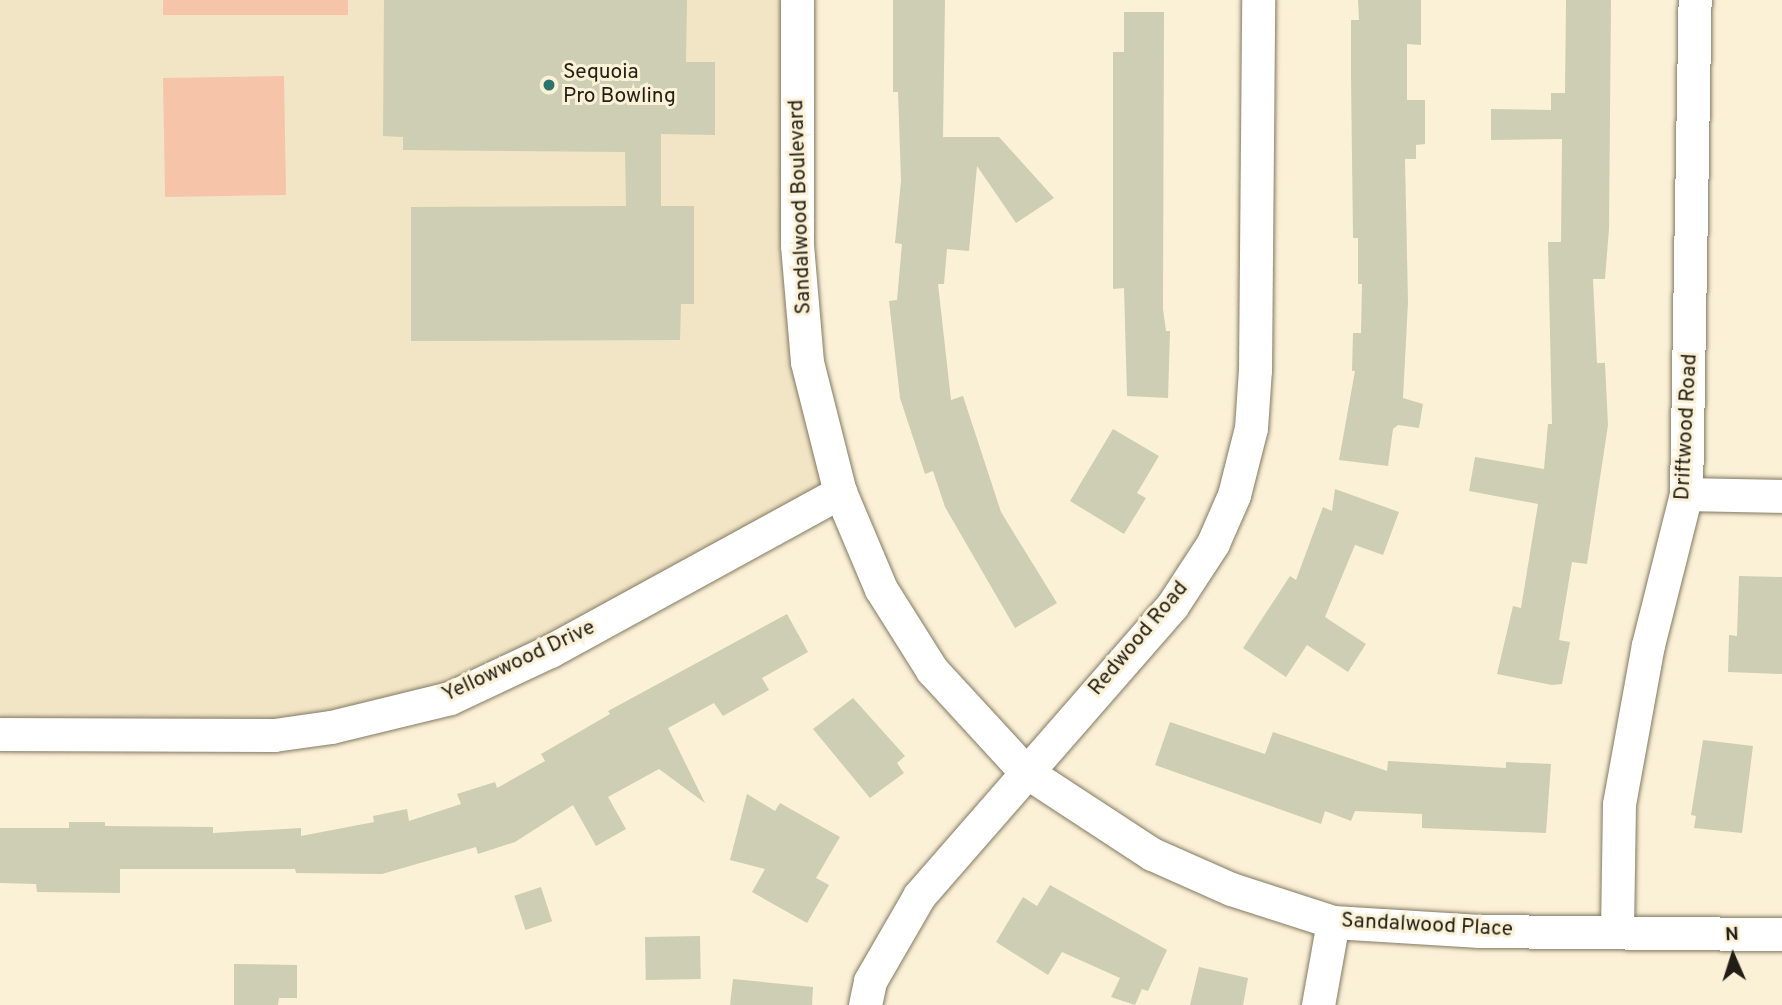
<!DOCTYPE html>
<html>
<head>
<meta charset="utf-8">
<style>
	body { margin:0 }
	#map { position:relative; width:1782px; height:1005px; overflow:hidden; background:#fbf1d7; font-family:Overpass,sans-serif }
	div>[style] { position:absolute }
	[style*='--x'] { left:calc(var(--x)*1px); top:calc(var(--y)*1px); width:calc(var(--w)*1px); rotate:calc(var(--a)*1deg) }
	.built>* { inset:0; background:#f2e5c5 }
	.green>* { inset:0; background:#f6c4a9; transform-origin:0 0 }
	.building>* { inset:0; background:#cdceb4; transform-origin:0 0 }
	.roads { filter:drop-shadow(0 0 2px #827962) drop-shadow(0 0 2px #827962) }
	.minor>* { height:33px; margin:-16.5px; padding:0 16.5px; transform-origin:16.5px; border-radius:16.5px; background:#fff }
	.dots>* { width:19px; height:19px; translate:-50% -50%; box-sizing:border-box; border:4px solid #fbf1d7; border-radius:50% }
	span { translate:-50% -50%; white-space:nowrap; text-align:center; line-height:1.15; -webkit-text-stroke:6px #fbf1d7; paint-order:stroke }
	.poi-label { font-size:21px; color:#221e15 }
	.left { translate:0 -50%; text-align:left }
	.street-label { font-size:21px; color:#221e15 }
	.north { position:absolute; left:1698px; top:921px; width:70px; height:70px; -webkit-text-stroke:5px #fbf1d7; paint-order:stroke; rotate:357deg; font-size:19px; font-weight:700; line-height:28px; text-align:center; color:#221e15 }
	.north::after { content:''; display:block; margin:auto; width:24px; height:32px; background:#221e15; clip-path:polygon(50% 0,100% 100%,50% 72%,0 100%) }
</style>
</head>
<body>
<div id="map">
	<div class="built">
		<i style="clip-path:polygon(0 0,797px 0,795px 276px,839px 487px,401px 724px,0 735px)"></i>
	</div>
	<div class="green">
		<i style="left:163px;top:0;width:185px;height:15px"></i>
		<i style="left:284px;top:76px;width:119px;height:121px;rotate:89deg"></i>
	</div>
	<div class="building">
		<i style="clip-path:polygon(384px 0,687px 0,686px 62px,715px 62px,715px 135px,661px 134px,661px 206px,694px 206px,694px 304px,681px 304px,680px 340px,411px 341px,411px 207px,626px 206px,625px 152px,403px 150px,403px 137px,383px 136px)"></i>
		<i style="clip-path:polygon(893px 0,945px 0,943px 137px,999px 137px,1054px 198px,1016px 223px,977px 166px,969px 251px,947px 249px,944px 284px,938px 284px,951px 400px,963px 396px,1001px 512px,1057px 603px,1015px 628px,945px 507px,933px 471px,925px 474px,900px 398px,889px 301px,897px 300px,902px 244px,895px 243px,901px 181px,898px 92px,893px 92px)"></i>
		<i style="clip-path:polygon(1358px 0,1421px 0,1421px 45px,1407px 44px,1407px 100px,1425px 100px,1425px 144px,1416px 145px,1416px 159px,1405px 159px,1408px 302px,1403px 398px,1423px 404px,1419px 428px,1398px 425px,1393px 429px,1388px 466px,1339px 460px,1355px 371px,1352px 371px,1353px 333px,1361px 333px,1362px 284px,1358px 284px,1358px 238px,1353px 238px,1351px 77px,1351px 20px,1359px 20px)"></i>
		<i style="clip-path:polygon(1566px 0,1611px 0,1609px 229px,1605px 279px,1593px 279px,1597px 363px,1605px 363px,1608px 425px,1587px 564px,1572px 562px,1559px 640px,1570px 642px,1562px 684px,1552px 685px,1497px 674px,1513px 606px,1521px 608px,1538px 504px,1469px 491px,1475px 457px,1544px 469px,1548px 424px,1552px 424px,1548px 242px,1561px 242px,1562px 139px,1491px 140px,1491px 109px,1551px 110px,1551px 93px,1565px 93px)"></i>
		<i style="clip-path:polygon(1124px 12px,1164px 12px,1163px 309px,1166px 331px,1170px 331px,1168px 398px,1127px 396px,1124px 288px,1113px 289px,1113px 52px,1124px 52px)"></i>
		<i style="clip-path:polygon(1113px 429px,1159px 456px,1137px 493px,1146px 498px,1124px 534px,1070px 501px)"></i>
		<i style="clip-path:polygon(1335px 489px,1399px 512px,1383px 555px,1355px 545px,1325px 617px,1366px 644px,1348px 672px,1307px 645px,1286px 677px,1243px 648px,1290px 576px,1296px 580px,1323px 507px,1332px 511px)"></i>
		<i style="clip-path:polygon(1739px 576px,1782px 577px,1782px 674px,1728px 672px,1729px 635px,1737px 636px)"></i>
		<i style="clip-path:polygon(787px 614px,808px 652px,762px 678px,769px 690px,723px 716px,714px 703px,668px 728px,705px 803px,659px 769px,608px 797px,626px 829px,596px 846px,573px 805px,515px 842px,478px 854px,476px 847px,382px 874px,296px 873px,295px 869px,120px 869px,120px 893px,37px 892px,36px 884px,0 883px,0 828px,69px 828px,69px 822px,105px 822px,105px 826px,213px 827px,213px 833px,301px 828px,301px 836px,374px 822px,373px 816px,407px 809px,409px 821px,461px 804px,457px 794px,495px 782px,497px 788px,545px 761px,541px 754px,610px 714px,608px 711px)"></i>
		<i style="clip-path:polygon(853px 698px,905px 756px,897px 763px,904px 773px,870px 798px,813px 729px)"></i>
		<i style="clip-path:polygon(1170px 722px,1265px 754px,1273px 732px,1387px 771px,1388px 761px,1506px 768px,1506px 762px,1551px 764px,1546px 833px,1422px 828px,1422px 814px,1355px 811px,1351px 821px,1325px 811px,1321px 824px,1155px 765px)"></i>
		<i style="clip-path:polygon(1703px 740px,1753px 746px,1742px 833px,1694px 828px,1696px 816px,1691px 815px)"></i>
		<i style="clip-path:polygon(747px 794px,775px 811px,780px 803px,840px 837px,816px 878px,829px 885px,807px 923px,752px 892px,765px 869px,730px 860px)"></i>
		<i style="clip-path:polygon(1050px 885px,1167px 950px,1148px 991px,1142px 989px,1135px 1005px,1111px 997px,1120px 978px,1062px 952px,1048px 975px,996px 942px,1023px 897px,1037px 906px)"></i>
		<i style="left:541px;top:887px;width:36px;height:28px;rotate:72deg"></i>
		<i style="left:700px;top:936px;width:43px;height:55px;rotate:89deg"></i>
		<i style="clip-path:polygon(234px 964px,297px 965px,297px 998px,279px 998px,278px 1005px,234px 1005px)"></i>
		<i style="clip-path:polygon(1199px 967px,1248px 978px,1243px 1005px,1190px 1005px)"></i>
		<i style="clip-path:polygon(733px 979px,813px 987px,812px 1005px,730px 1005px)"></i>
	</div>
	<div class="roads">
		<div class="minor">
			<i style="--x:797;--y:0;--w:245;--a:90"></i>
			<i style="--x:797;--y:245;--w:117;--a:85.1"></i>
			<i style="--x:807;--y:362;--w:134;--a:75.8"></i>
			<i style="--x:840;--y:492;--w:105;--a:67.1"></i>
			<i style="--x:881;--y:589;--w:96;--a:57.8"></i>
			<i style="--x:932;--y:670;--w:137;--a:47.4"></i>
			<i style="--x:1025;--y:771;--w:152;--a:33.2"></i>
			<i style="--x:1152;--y:854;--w:86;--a:23.9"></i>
			<i style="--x:1231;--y:889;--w:107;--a:17.9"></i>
			<i style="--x:1333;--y:922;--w:147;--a:3.5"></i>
			<i style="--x:1480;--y:931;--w:302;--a:0.6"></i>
			<i style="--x:1686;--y:494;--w:96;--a:1.2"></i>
			<i style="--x:0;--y:734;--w:274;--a:0.2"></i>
			<i style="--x:274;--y:735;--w:58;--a:-8"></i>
			<i style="--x:331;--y:727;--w:122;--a:-13.7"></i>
			<i style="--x:450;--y:698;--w:110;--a:-25.2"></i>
			<i style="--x:550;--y:651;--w:331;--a:-28.7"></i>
			<i style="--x:1617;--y:931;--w:127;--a:-89.1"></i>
			<i style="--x:1619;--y:804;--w:162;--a:-79.7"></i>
			<i style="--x:1648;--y:645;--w:156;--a:-75.9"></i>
			<i style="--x:1686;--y:494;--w:494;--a:-89"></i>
			<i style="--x:865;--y:1005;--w:25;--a:-78"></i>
			<i style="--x:870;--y:981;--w:98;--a:-60"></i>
			<i style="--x:919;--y:896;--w:385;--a:-48.9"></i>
			<i style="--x:1172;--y:606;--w:75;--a:-56.9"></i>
			<i style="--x:1213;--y:543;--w:52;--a:-66.4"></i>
			<i style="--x:1234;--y:495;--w:69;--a:-75.8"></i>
			<i style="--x:1251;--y:428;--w:58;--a:-86.1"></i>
			<i style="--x:1255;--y:370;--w:370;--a:-89.5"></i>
			<i style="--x:1318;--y:1005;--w:84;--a:-79.8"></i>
		</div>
	</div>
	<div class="dots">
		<i style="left:549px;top:85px;background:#2c746e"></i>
	</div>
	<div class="poi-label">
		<span class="left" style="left:563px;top:85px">Sequoia<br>Pro Bowling</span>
	</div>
	<div class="street-label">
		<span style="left:801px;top:207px;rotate:-92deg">Sandalwood Boulevard</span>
		<span style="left:1687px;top:427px;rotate:-87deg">Driftwood Road</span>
		<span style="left:1139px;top:639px;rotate:-50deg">Redwood Road</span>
		<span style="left:519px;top:662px;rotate:-25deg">Yellowwood Drive</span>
		<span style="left:1427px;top:926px;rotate:3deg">Sandalwood Place</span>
	</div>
	<div class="north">N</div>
</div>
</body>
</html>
